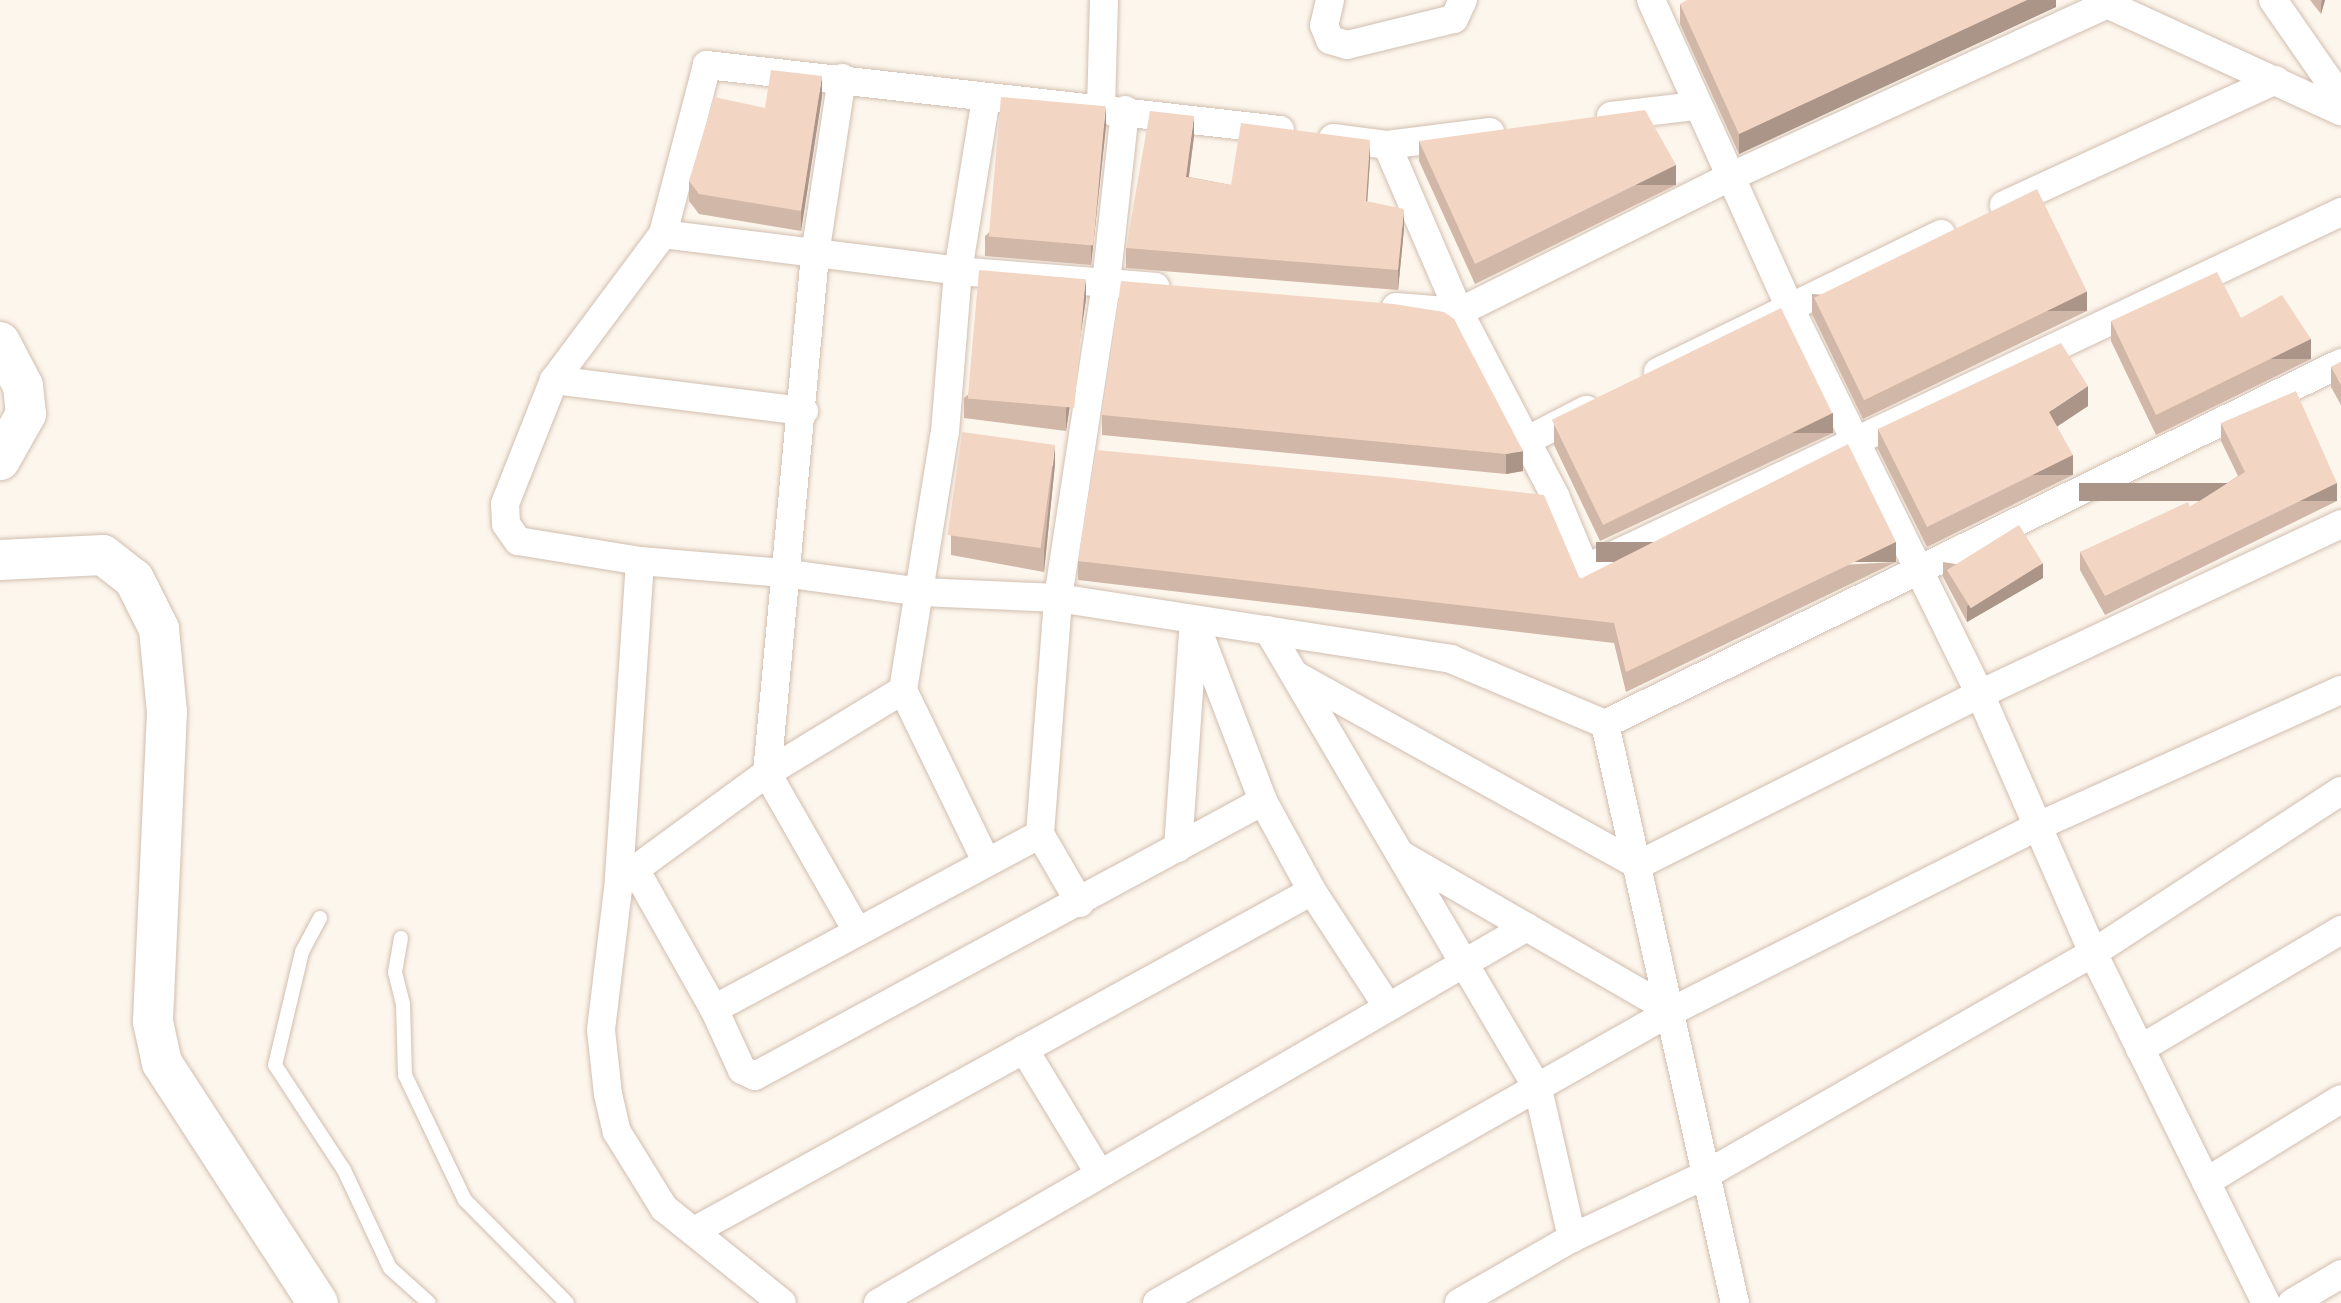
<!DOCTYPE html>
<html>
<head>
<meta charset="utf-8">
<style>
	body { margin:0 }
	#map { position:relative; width:2341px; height:1303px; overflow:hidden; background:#fdf6ec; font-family:Jost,sans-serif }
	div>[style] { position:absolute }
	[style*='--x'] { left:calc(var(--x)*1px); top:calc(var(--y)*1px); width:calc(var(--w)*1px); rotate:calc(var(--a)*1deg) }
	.roads { filter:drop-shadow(0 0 2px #d1beb0) drop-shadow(0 0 2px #d1beb0) }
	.service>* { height:14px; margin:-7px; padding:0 7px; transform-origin:7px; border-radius:7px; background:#fff }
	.minor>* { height:28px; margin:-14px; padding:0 14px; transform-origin:14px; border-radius:14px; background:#fff }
	.secondary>* { height:40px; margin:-20px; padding:0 20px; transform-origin:20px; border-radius:20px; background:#fff }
	.wall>* { inset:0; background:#d1b7a8 }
	.shaded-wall>* { inset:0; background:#aa9588; transform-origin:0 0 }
	.building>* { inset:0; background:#f3d5c3; transform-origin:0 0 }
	span { translate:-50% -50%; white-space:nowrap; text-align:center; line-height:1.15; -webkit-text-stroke:6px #fffaf3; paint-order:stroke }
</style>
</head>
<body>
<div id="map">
	<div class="roads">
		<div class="service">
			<i style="--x:320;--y:918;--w:38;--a:118"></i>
			<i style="--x:302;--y:952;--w:116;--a:103.4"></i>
			<i style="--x:275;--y:1065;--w:126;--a:56.7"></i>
			<i style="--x:344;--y:1170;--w:108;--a:64.9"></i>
			<i style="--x:390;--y:1268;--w:52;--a:41.9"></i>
			<i style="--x:401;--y:938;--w:35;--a:100"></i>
			<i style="--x:395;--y:972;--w:33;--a:76"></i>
			<i style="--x:403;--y:1004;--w:71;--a:88.4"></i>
			<i style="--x:405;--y:1075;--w:139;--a:64.4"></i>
			<i style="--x:465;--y:1200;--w:145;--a:45.3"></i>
		</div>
		<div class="minor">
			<i style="--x:1330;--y:0;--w:26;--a:103"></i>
			<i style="--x:1324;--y:25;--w:16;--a:68"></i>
			<i style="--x:1330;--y:40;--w:18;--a:16"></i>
			<i style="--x:1347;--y:45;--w:110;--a:-13.7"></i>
			<i style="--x:1454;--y:19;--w:21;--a:-65"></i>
			<i style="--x:1651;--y:0;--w:333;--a:65.7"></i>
			<i style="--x:1788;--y:304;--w:435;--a:63.8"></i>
			<i style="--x:1980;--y:694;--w:283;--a:66.4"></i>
			<i style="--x:2093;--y:953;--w:390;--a:63.7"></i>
			<i style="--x:2098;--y:0;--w:267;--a:24.6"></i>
			<i style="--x:2273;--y:0;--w:119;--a:55.2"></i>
			<i style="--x:842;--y:78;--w:179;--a:98.7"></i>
			<i style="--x:815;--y:255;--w:520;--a:95.29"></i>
			<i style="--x:767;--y:773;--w:182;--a:60.3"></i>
			<i style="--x:1101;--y:108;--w:108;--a:-88.4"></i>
			<i style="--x:1611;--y:116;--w:86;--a:-6.7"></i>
			<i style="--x:1280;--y:130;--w:577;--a:-173.53"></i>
			<i style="--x:707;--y:65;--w:175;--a:104.6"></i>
			<i style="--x:663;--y:234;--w:182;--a:126.7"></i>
			<i style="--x:554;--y:380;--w:133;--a:111.6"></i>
			<i style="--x:505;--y:504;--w:20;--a:87"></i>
			<i style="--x:506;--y:524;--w:21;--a:55"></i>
			<i style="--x:518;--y:541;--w:124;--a:9.3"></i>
			<i style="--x:640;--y:561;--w:144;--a:4.8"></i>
			<i style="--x:783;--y:573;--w:139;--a:7.8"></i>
			<i style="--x:921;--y:592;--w:137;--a:2.5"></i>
			<i style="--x:1058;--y:598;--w:398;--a:8.8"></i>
			<i style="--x:1451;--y:659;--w:167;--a:22.9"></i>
			<i style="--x:1605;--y:724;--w:820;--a:-26.13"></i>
			<i style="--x:1333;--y:138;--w:54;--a:7.4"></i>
			<i style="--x:1387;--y:145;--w:104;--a:-7.2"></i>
			<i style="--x:1387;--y:145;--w:182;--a:66.7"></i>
			<i style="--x:1459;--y:312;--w:208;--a:62.4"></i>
			<i style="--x:1555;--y:496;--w:73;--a:67.3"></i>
			<i style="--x:1583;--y:563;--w:7;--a:34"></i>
			<i style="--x:1589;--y:567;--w:832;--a:-25.27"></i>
			<i style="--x:2004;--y:205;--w:299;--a:-24.7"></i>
			<i style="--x:663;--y:234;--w:297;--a:7.1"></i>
			<i style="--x:958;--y:271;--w:198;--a:4.6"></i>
			<i style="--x:1396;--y:307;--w:63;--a:4.5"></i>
			<i style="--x:1459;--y:312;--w:303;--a:-26.5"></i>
			<i style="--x:1730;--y:177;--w:426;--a:-24.6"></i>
			<i style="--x:1658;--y:372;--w:315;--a:-26"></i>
			<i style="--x:554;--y:380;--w:252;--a:7.1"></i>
			<i style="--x:1526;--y:441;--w:68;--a:-27.3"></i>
			<i style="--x:640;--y:561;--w:321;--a:93.8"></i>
			<i style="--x:619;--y:881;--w:150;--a:96.9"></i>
			<i style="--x:601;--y:1030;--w:64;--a:83.8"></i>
			<i style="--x:608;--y:1094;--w:39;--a:77"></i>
			<i style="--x:617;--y:1132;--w:89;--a:58.3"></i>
			<i style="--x:664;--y:1208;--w:151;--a:38.8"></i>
			<i style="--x:1268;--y:630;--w:533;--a:59.53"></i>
			<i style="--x:1538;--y:1089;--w:153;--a:77.1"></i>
			<i style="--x:1297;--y:676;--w:390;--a:29"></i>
			<i style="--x:1638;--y:865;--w:382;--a:-26.6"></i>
			<i style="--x:1980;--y:694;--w:399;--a:-25.2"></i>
			<i style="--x:1605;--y:724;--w:593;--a:77.35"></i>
			<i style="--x:1178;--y:848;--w:229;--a:-86"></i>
			<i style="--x:1194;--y:620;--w:194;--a:69.1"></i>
			<i style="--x:1263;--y:801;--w:102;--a:61.4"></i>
			<i style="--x:1312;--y:891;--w:135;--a:56.8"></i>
			<i style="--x:1400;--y:854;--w:314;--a:30"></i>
			<i style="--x:985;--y:859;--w:188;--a:-115.9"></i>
			<i style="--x:903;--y:690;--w:261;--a:-80.8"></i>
			<i style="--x:945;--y:432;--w:162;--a:-85.4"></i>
			<i style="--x:958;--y:271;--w:174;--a:-80.8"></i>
			<i style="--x:635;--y:869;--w:161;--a:60.6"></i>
			<i style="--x:714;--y:1009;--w:67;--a:65.3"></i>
			<i style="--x:742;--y:1070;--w:14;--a:25"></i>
			<i style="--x:755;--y:1076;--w:578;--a:-28.43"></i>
			<i style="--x:622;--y:879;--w:180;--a:-36.2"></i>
			<i style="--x:767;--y:773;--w:159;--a:-31.4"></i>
			<i style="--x:1080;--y:903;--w:80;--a:-120.1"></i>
			<i style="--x:1040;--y:834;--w:237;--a:-85.6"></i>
			<i style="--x:1058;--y:598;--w:319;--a:-81.3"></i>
			<i style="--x:1106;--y:283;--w:174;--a:-83.7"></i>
			<i style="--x:714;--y:1009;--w:370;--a:-28.2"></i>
			<i style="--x:1024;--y:1049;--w:145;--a:58.8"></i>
			<i style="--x:2140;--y:1049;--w:234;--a:-30.6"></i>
			<i style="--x:2206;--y:1182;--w:158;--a:-31.6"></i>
			<i style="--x:694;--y:1231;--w:705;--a:-28.82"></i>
			<i style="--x:878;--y:1303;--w:750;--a:-30.09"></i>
			<i style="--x:1157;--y:1303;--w:592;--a:-29.55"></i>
			<i style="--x:1672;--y:1011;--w:408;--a:-26.8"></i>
			<i style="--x:2036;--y:827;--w:334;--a:-24.2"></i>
			<i style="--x:1459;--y:1303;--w:130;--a:-29.9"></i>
			<i style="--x:1572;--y:1238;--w:147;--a:-25.3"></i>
			<i style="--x:1705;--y:1175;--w:447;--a:-29.8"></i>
			<i style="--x:2093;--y:953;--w:296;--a:-33.2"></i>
			<i style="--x:2292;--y:1303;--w:57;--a:-30.6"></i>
		</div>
		<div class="secondary">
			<i style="--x:0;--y:342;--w:50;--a:62.4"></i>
			<i style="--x:23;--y:386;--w:28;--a:84"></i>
			<i style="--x:26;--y:414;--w:53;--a:119.5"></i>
			<i style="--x:0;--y:560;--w:103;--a:-2.8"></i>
			<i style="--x:103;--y:555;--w:39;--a:38"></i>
			<i style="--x:134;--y:579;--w:56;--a:63.4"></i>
			<i style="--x:159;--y:629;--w:83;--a:84.5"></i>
			<i style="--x:167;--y:712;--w:310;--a:92.6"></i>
			<i style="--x:153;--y:1022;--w:42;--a:77.6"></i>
			<i style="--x:162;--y:1063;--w:286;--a:57"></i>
		</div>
	</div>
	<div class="wall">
		<i style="clip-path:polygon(2056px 0,2056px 7px,1739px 154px,1680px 24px,1680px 4px)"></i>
		<i style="clip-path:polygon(2310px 0,2325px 0,2321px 14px)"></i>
		<i style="clip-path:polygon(822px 96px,801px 231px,699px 214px,689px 201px,689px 181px,765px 108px)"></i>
		<i style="clip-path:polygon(1106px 126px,1091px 265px,985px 256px,985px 236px)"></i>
		<i style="clip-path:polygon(1194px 136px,1189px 177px,1231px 185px,1370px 160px,1367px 201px,1404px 229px,1398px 290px,1126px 268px,1126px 248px)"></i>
		<i style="clip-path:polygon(1419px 141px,1676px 185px,1475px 284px,1419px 161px)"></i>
		<i style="clip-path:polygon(1812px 294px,2087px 311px,1863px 419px,1812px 314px)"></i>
		<i style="clip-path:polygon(1086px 299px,1066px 431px,964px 418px,964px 398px)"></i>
		<i style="clip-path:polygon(2241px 318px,2311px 359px,2156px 435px,2111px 341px,2111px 321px)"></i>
		<i style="clip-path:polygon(1454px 319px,1523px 471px,1506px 474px,1102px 435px,1102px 415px)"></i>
		<i style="clip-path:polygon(2341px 362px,2341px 405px,2331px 387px,2331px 367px)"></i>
		<i style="clip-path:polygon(2088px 406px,2057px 426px,2073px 475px,1927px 547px,1878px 449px,1878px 429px)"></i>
		<i style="clip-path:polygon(2221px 423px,2337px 501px,2105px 615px,2080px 570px,2080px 552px,2190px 507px,2238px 476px,2221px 441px)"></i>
		<i style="clip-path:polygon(1554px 425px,1833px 433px,1600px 541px,1554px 445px)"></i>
		<i style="clip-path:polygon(1055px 464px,1044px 572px,951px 555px,951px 535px)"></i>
		<i style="clip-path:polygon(1078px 561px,1580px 579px,1896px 562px,1626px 692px,1614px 643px,1078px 580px)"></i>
		<i style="clip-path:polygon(1943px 562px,2043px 578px,1967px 622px,1943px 577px)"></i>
	</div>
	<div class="shaded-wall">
		<i style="clip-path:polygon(2027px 0,2056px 0,2056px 7px,1739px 154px,1739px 134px)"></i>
		<i style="clip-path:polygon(2322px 0,2325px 0,2321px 14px,2321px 4px)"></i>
		<i style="clip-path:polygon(822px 76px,822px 96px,801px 231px,801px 211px)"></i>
		<i style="clip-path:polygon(1106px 106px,1106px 126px,1091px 265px,1091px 245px)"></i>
		<i style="clip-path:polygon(1194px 116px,1194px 136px,1186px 197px,1186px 177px)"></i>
		<i style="clip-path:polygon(1370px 140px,1370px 160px,1366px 221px,1366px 201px)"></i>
		<i style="left:1676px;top:165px;width:20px;height:224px;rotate:90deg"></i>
		<i style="clip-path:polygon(1404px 209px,1404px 229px,1398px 290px,1398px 270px)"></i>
		<i style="clip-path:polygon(1086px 279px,1086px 299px,1066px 431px,1066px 411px)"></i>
		<i style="left:2087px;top:291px;width:20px;height:249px;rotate:90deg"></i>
		<i style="left:2311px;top:339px;width:20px;height:173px;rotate:90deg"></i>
		<i style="clip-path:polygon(2088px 386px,2088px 406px,2049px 432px,2049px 412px)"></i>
		<i style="left:1833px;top:413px;width:20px;height:257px;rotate:90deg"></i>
		<i style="clip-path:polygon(1055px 445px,1055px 464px,1044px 572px,1044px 552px)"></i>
		<i style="clip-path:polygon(1523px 451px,1523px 471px,1506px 474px,1506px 454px)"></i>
		<i style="left:2073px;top:455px;width:20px;height:163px;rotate:90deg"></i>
		<i style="left:2337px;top:483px;width:18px;height:258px;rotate:90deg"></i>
		<i style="left:1896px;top:542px;width:20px;height:300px;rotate:90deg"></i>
		<i style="clip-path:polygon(2043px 563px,2043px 578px,1967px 622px,1967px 606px)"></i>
	</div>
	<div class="building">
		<i style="clip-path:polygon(1687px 0,2027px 0,1739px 134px,1680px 4px)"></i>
		<i style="clip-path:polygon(771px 70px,822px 76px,801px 211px,699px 194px,689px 181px,714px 97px,765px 108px)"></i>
		<i style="left:1001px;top:97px;width:105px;height:140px;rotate:5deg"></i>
		<i style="clip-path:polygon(1645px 110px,1676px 165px,1475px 264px,1419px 141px)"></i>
		<i style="clip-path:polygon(1150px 111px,1194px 116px,1186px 177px,1231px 185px,1241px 123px,1370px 140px,1366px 201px,1404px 209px,1398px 270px,1126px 248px)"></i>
		<i style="left:2037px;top:189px;width:114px;height:248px;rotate:64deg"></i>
		<i style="left:979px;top:270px;width:107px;height:129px;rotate:5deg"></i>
		<i style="clip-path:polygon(2217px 272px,2241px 318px,2282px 295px,2311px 339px,2156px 415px,2111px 321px)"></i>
		<i style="clip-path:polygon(1121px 281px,1394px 304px,1444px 312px,1454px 319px,1523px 451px,1506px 454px,1102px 415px)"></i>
		<i style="left:1781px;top:308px;width:117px;height:255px;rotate:64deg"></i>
		<i style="clip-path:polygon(2061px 343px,2088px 386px,2049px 412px,2073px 455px,1927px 527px,1878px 429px)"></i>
		<i style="clip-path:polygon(2341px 362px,2341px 385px,2331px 367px)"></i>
		<i style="clip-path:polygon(2296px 391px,2337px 483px,2105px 596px,2080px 552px,2188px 502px,2190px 507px,2245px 472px,2221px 423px)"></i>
		<i style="left:962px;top:432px;width:94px;height:104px;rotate:8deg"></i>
		<i style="clip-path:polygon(1848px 444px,1896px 542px,1626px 672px,1614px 623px,1078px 561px,1096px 450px,1396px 478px,1544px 495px,1580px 579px)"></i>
		<i style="left:2019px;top:525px;width:45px;height:85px;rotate:58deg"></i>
	</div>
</div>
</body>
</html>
